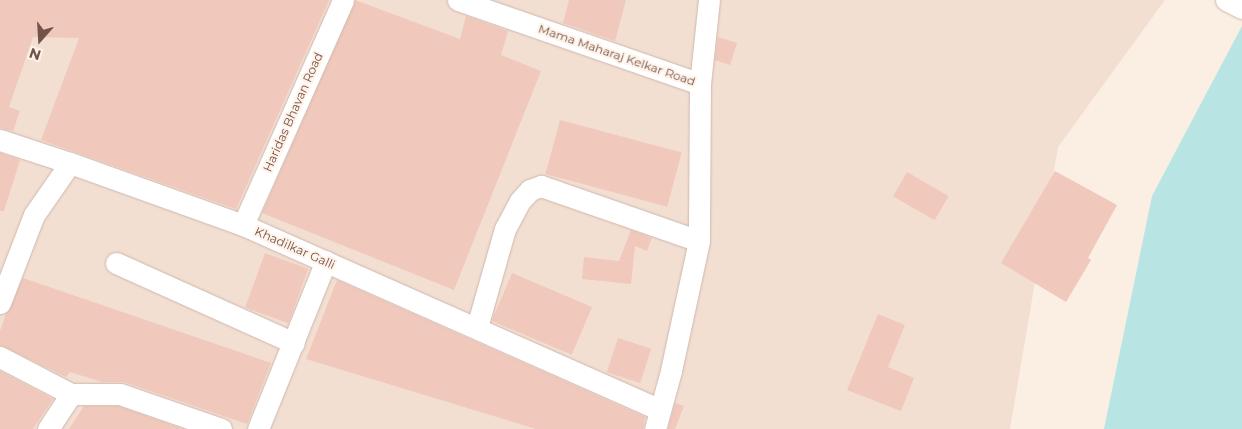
<!DOCTYPE html>
<html>
<head>
<meta charset="utf-8">
<style>
	body { margin:0 }
	#map { position:relative; width:1242px; height:429px; overflow:hidden; background:#fbeee3; font-family:Montserrat,sans-serif }
	div>[style] { position:absolute }
	[style*='--x'] { left:calc(var(--x)*1px); top:calc(var(--y)*1px); width:calc(var(--w)*1px); rotate:calc(var(--a)*1deg) }
	.residential>* { inset:0; background:#f3dfd2 }
	.water>* { inset:0; background:#b8e4e4 }
	.building>* { inset:0; background:#f0c8bc; transform-origin:0 0 }
	.roads { filter:drop-shadow(0 0 1px #cfb7ad) drop-shadow(0 0 1px #cfb7ad) }
	.street>* { height:21px; margin:-10.5px; padding:0 10.5px; transform-origin:10.5px; border-radius:10.5px; background:#fff }
	span { translate:-50% -50%; white-space:nowrap; text-align:center; line-height:1.15; -webkit-text-stroke:4px #fff3e9; paint-order:stroke }
	.street-label { font-size:12px; color:#73524a }
	.north { position:absolute; left:15px; top:15px; width:50px; height:50px; -webkit-text-stroke:4px #fff3e9; paint-order:stroke; rotate:199deg; font-size:14px; font-weight:700; line-height:20px; text-align:center; color:#73524a }
	.north::after { content:''; display:block; margin:auto; width:18px; height:22px; background:#73524a; clip-path:polygon(50% 0,100% 100%,50% 72%,0 100%) }
</style>
</head>
<body>
<div id="map">
	<div class="residential">
		<i style="clip-path:polygon(0 0,1165px 0,1058px 147px,1010px 429px,0 429px)"></i>
	</div>
	<div class="water">
		<i style="clip-path:polygon(1242px 26px,1242px 429px,1104px 429px,1152px 196px)"></i>
	</div>
	<div class="building">
		<i style="clip-path:polygon(0 0,329px 0,236px 209px,41px 140px,79px 38px,33px 37px,9px 107px,20px 111px,13px 131px,0 128px)"></i>
		<i style="clip-path:polygon(355px 0,460px 39px,466px 16px,508px 31px,501px 55px,541px 71px,454px 290px,262px 213px)"></i>
		<i style="clip-path:polygon(569px 0,626px 0,615px 41px,563px 23px)"></i>
		<i style="clip-path:polygon(718px 37px,737px 43px,730px 65px,715px 60px)"></i>
		<i style="left:560px;top:120px;width:126px;height:56px;rotate:15deg"></i>
		<i style="clip-path:polygon(0 153px,20px 160px,4px 211px,0 211px)"></i>
		<i style="clip-path:polygon(1055px 171px,1117px 205px,1088px 258px,1091px 260px,1066px 302px,1001px 263px)"></i>
		<i style="left:907px;top:172px;width:48px;height:28px;rotate:30deg"></i>
		<i style="clip-path:polygon(631px 230px,652px 238px,647px 251px,635px 246px,631px 284px,582px 279px,584px 257px,619px 261px)"></i>
		<i style="left:265px;top:253px;width:46px;height:58px;rotate:20deg"></i>
		<i style="left:512px;top:273px;width:87px;height:52px;rotate:23deg"></i>
		<i style="clip-path:polygon(23px 278px,271px 363px,247px 424px,124px 382px,102px 382px,70px 372px,66px 377px,0 345px,0 331px,6px 314px)"></i>
		<i style="clip-path:polygon(337px 280px,645px 417px,643px 429px,536px 429px,306px 359px)"></i>
		<i style="clip-path:polygon(878px 314px,905px 325px,888px 367px,914px 378px,901px 411px,847px 390px)"></i>
		<i style="left:618px;top:338px;width:35px;height:36px;rotate:18deg"></i>
		<i style="clip-path:polygon(0 371px,53px 399px,33px 429px,0 429px)"></i>
		<i style="clip-path:polygon(675px 403px,684px 406px,675px 429px,668px 429px)"></i>
		<i style="clip-path:polygon(84px 406px,118px 406px,183px 429px,69px 429px)"></i>
	</div>
	<div class="roads">
		<div class="street">
			<i style="--x:458;--y:0;--w:256;--a:19.1"></i>
			<i style="--x:700;--y:84;--w:157;--a:90.4"></i>
			<i style="--x:699;--y:241;--w:133;--a:102.2"></i>
			<i style="--x:671;--y:371;--w:60;--a:105.4"></i>
			<i style="--x:1226;--y:0;--w:18;--a:27"></i>
			<i style="--x:700;--y:84;--w:84;--a:-83.9"></i>
			<i style="--x:0;--y:140;--w:74;--a:18.2"></i>
			<i style="--x:243;--y:225;--w:246;--a:-66"></i>
			<i style="--x:116;--y:263;--w:195;--a:24.2"></i>
			<i style="--x:0;--y:303;--w:94;--a:-68.9"></i>
			<i style="--x:34;--y:215;--w:63;--a:-55.3"></i>
			<i style="--x:70;--y:163;--w:184;--a:19.7"></i>
			<i style="--x:243;--y:225;--w:455;--a:23.9"></i>
			<i style="--x:477;--y:327;--w:102;--a:-74.1"></i>
			<i style="--x:505;--y:229;--w:32;--a:-62"></i>
			<i style="--x:520;--y:201;--w:15;--a:-48"></i>
			<i style="--x:530;--y:190;--w:12;--a:-20"></i>
			<i style="--x:541;--y:186;--w:167;--a:19.2"></i>
			<i style="--x:0;--y:357;--w:80;--a:27.5"></i>
			<i style="--x:48;--y:429;--w:42;--a:-56.7"></i>
			<i style="--x:71;--y:394;--w:49;--a:0"></i>
			<i style="--x:120;--y:394;--w:107;--a:19.1"></i>
			<i style="--x:258;--y:429;--w:181;--a:-68"></i>
		</div>
	</div>
	<div class="street-label">
		<span style="left:617px;top:55px;rotate:19deg">Mama Maharaj Kelkar Road</span>
		<span style="left:293px;top:112px;rotate:-66deg">Haridas Bhavan Road</span>
		<span style="left:295px;top:248px;rotate:24deg">Khadilkar Galli</span>
	</div>
	<div class="north">N</div>
</div>
</body>
</html>
